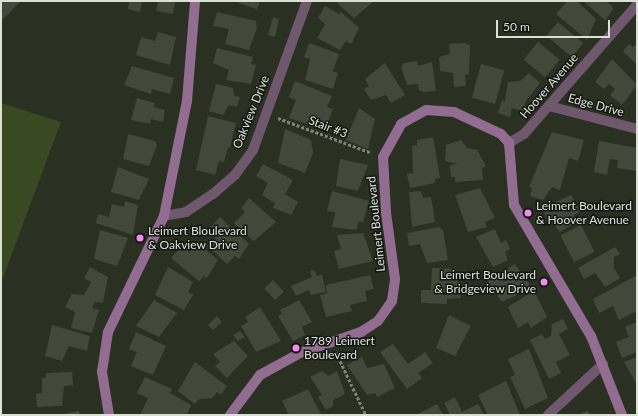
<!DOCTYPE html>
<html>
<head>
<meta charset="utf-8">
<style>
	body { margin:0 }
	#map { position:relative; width:638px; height:416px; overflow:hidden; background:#2a3022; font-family:Lato,sans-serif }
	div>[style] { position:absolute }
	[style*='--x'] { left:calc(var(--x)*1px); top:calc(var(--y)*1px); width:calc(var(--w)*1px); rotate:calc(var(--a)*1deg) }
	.green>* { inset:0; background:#394a23 }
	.building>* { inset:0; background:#42493a; transform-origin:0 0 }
	.path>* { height:2.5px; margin-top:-1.25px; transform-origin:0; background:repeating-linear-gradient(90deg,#7f8479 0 3px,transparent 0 5px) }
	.street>* { height:10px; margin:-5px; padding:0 5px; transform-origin:5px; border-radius:5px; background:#6f576e }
	.secondary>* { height:10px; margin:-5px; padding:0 5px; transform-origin:5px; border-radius:5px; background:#936c92 }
	.dots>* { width:11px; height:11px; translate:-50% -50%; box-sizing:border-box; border:2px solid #141711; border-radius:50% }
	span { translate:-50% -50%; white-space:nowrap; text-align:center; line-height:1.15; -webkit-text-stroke:3px #141711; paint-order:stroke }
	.street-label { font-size:12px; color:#dbe0d7 }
	.poi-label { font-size:12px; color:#dbe0d7 }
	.left { translate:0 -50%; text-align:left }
	.right { translate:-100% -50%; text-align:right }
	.frame { position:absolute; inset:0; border:2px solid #dbe0d7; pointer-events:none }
	.scale { position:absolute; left:496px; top:20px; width:114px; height:18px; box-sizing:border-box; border:2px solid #dbe0d7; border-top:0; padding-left:5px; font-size:12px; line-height:14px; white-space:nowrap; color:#dbe0d7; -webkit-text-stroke:3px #141711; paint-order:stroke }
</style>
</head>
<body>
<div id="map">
	<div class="green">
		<i style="clip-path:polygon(1px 103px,61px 122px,1px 283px)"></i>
	</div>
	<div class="building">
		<i style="clip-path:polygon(1px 1px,21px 1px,2px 20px)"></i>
		<i style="clip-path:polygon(129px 1px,142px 1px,140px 12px,128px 9px)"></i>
		<i style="clip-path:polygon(158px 1px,175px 1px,173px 14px,156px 11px)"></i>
		<i style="clip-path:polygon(233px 1px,260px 1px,257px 9px)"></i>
		<i style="clip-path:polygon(335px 1px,374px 1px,354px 18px)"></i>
		<i style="clip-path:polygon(567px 1px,577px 1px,596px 19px,587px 40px,556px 14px)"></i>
		<i style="clip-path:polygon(583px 1px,606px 1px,614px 8px,605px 20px)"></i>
		<i style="clip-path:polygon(325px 6px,339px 14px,341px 12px,359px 28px,351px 44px,346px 41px,340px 50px,317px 38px,325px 24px,318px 18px)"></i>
		<i style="clip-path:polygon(217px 12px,256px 21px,257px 28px,249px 50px,225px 44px,229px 29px,213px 26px)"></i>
		<i style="clip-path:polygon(273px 17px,279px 19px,275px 37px,268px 35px)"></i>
		<i style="left:558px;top:22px;width:33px;height:18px;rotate:40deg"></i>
		<i style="clip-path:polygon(158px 32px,176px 37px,170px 65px,136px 55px,141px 37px,155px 41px)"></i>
		<i style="left:538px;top:42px;width:28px;height:23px;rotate:39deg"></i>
		<i style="clip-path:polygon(309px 43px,339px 54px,333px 71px,338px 73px,333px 89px,305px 80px,310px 59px,304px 57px)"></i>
		<i style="clip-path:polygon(465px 43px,470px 45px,469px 74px,465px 75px,466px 86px,454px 87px,453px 73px,440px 71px,439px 57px,450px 54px,449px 44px)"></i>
		<i style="clip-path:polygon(629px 44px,633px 47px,637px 44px,637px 65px,623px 51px)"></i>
		<i style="clip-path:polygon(217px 48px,253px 57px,251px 64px,256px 65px,251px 84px,226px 80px,229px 70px,213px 63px)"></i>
		<i style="clip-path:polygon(612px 59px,637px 85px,622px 105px,610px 95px,615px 89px,609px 84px,604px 89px,595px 82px)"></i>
		<i style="clip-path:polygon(417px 61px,418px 66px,432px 62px,436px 91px,424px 92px,419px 90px,418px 84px,407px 85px,401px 67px,404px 63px)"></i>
		<i style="clip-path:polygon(385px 63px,405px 95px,391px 103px,386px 95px,371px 100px,364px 89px,369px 86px,365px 79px)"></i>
		<i style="left:481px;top:64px;width:24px;height:35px;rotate:15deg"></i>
		<i style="clip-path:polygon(132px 66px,174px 78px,170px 94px,152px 89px,151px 94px,124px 85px)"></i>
		<i style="clip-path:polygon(529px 73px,540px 83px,526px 101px,523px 111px,512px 108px,510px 117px,498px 113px,502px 100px,505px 101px,508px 82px,520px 81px)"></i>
		<i style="clip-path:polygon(295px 81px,332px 96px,327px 107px,333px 109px,325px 130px,289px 118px,296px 100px,289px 97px)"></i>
		<i style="clip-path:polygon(216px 84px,233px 88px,234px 96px,240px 97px,237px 107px,229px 105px,223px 115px,209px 111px)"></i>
		<i style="clip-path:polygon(137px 98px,155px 103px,154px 107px,165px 110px,163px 122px,151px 119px,150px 124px,131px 120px)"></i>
		<i style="clip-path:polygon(359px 108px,375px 119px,368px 149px,346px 140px)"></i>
		<i style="clip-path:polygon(208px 116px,236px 123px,230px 148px,228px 147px,224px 162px,219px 161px,215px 175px,196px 170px)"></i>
		<i style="clip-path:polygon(285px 129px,311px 140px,313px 153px,305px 173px,278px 163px)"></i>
		<i style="clip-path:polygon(552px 132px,584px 140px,578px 161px,569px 158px,560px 190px,552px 187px,543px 200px,530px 196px,532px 188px,529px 187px)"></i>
		<i style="clip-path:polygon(128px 134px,155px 141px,157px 145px,149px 166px,123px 159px)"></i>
		<i style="clip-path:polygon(433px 137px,440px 178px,435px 179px,435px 183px,410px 188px,407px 174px,413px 173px,412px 146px,417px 145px,417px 140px)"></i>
		<i style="clip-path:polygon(461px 140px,467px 148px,477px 150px,486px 166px,482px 168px,483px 180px,455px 182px,455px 177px,451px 177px,450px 165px,458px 164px,445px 161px,446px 145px)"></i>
		<i style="clip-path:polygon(599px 141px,637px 148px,636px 171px,617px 168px,618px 160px,610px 159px,607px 175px,594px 172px)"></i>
		<i style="clip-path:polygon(340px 159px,368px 165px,358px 191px,336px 186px)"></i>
		<i style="clip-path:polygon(263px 164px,293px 180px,285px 194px,298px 202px,291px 215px,273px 208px,275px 203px,262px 195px,268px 183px,256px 176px)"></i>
		<i style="clip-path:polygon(118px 167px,149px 179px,139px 200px,111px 192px)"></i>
		<i style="clip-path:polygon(480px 188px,495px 218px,485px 222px,487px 227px,468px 232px,455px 195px)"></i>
		<i style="clip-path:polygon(332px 191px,369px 201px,363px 223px,359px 221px,356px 230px,332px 227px,335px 212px,327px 211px)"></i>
		<i style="clip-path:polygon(421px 191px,423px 198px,431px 197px,435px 222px,412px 227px,409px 192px)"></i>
		<i style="clip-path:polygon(571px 195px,581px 211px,574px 215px,578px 221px,560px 232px,541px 209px)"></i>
		<i style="clip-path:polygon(249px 198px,276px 222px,254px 241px,234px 223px,245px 212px,241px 208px)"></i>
		<i style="clip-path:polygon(125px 201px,138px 205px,133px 235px,96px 223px,98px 214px,109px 217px,112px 204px,124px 207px)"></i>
		<i style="clip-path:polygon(220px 217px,249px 244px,239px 259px,235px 256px,227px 264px,210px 248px,217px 240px,207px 231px)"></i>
		<i style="left:581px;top:225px;width:30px;height:23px;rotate:63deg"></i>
		<i style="clip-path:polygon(439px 227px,443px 230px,448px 260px,427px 263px,420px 244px,409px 246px,407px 233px)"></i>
		<i style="clip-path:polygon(495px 229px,501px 243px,506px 240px,510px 249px,505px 252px,508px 260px,493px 267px,476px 237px)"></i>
		<i style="clip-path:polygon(100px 230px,128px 238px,117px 266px,94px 259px)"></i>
		<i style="clip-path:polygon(363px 233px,373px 261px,339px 269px,334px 251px,341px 249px,337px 235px)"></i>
		<i style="clip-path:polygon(198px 243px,218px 260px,207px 278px,204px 276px,199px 281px,171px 258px,183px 245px,190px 252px)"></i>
		<i style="clip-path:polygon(615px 247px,620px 254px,614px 257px,614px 268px,620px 278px,605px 287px,595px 273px,584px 279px,578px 268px)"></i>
		<i style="clip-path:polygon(515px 264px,532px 288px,502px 302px,487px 281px)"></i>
		<i style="clip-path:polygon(90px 267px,108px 277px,103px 303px,95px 302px,92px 308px,99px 310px,92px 333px,71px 328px,75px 312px,65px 307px,72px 294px,84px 295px,91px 282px,84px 278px)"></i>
		<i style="clip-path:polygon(168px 267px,193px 282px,188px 292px,193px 295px,184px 310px,155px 295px)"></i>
		<i style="clip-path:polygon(432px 268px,456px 269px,461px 298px,447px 299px,447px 304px,421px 303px,421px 290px,431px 290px)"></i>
		<i style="clip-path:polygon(314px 270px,317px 276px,322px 275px,326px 292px,311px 295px,309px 290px,296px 296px,291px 286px,312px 277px,310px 271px)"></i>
		<i style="clip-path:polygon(370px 275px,374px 289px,365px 291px,367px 301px,350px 305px,352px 311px,326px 317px,320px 295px,327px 293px,326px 285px)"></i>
		<i style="clip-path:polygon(637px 275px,637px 311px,619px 320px,613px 306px,599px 313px,593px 299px)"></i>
		<i style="left:273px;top:280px;width:16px;height:12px;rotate:47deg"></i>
		<i style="clip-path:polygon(534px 291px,547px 317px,531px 328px,528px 322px,518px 328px,508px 307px)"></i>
		<i style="clip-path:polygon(154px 300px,177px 313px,159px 337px,136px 326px)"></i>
		<i style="clip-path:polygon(299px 300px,312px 322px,302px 327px,305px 335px,293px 341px,278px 316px,282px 314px,280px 310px)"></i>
		<i style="clip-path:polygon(260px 307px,281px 341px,256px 352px,241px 326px,248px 322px,245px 317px)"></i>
		<i style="clip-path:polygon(449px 315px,471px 326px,455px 356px,436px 348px)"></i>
		<i style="clip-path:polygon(217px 316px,222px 322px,213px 330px,208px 325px)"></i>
		<i style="clip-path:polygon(563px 319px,568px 329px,559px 334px,570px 355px,556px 362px,561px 373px,549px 379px,530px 340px,542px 334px,545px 339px,551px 336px,552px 324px)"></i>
		<i style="clip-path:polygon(637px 322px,637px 352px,622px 358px,616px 342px,629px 337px,625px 327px)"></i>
		<i style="clip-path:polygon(52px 325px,90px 336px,87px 351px,69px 346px,62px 361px,45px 356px)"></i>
		<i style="clip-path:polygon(240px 331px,245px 337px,238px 341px,233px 335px)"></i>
		<i style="clip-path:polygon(136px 332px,166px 346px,153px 375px,131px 366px,137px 352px,129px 349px)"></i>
		<i style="clip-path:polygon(234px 341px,248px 356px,227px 378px,215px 366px,220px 362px,213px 354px)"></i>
		<i style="clip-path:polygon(393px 344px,408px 364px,425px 352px,433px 363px,418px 373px,422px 378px,407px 389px,380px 352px)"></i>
		<i style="clip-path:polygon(529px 349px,548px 398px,525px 409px,510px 377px,515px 375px,508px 359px)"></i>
		<i style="clip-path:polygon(362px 357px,367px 368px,384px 364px,395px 388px,377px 397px,375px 393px,367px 395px,347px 365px)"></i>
		<i style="clip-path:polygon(637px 357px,637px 385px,624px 362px)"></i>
		<i style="clip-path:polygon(195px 362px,227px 386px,221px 395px,217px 392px,212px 398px,199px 399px,195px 404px,178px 391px)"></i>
		<i style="clip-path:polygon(322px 371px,329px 376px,337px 371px,345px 394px,333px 400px,333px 406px,326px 410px,318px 397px,322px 395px,310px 377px)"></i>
		<i style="clip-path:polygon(72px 372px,73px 385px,64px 386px,62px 406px,37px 407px,36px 394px,42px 393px,42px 378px,46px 378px,46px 373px)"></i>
		<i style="clip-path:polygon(145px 377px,172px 389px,170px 393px,191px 405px,187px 415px,140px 415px,148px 398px,137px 393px)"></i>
		<i style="clip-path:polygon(506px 381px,520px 415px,488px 415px,478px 395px)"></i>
		<i style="clip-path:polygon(308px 389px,321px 414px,289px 415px,282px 401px)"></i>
		<i style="clip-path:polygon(455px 397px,462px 412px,478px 404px,484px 415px,450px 415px,444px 403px)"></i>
		<i style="clip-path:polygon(437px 404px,443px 415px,416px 415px)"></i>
		<i style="clip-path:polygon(79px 411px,80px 415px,63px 415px,63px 414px)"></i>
		<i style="clip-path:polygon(587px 411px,592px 415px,577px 415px)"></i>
	</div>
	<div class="path">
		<i style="--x:278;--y:118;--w:100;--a:20.4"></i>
		<i style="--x:336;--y:352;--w:70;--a:64.5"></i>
	</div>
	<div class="street">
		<i style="--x:549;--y:106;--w:91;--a:14.6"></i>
		<i style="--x:509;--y:143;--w:17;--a:-31"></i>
		<i style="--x:524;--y:134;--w:171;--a:-48.8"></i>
		<i style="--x:164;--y:216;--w:22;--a:-10"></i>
		<i style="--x:186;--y:212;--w:32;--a:-34"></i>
		<i style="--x:213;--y:194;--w:29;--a:-41"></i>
		<i style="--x:235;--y:175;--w:31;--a:-54"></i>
		<i style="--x:253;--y:150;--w:158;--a:-70.1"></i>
		<i style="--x:548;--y:415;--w:75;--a:-42.8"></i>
	</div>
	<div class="secondary">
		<i style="--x:109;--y:415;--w:44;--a:-99.2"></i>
		<i style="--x:102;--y:372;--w:40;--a:-81.5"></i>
		<i style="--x:108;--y:332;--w:129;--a:-64.2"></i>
		<i style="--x:164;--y:216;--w:117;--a:-78.7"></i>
		<i style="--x:187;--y:101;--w:100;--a:-85.4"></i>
		<i style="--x:230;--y:415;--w:50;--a:-53.1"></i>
		<i style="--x:260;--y:375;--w:46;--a:-28.8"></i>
		<i style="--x:300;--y:353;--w:65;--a:-19"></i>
		<i style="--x:361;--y:332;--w:20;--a:-33"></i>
		<i style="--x:378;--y:321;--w:24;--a:-55"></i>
		<i style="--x:392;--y:301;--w:22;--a:-82"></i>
		<i style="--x:395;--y:279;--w:68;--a:-97.7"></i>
		<i style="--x:386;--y:212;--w:55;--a:-93.1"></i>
		<i style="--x:383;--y:157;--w:38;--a:-61"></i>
		<i style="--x:401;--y:124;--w:29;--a:-29"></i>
		<i style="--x:426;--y:110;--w:28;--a:4"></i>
		<i style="--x:454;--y:112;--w:52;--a:25.1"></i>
		<i style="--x:501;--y:134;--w:12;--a:48"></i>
		<i style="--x:509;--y:143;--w:62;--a:85.4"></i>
		<i style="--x:514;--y:205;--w:152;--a:59.6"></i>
		<i style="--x:591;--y:336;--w:85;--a:68.6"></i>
	</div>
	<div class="dots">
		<i style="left:528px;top:213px;background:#f28af2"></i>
		<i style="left:140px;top:238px;background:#f28af2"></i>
		<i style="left:544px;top:282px;background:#f28af2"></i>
		<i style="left:296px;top:348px;background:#f28af2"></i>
	</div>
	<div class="street-label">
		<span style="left:549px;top:86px;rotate:-49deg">Hoover Avenue</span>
		<span style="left:596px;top:105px;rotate:15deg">Edge Drive</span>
		<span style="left:251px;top:112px;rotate:-68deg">Oakview Drive</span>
		<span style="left:328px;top:127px;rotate:21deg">Stair #3</span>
		<span style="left:376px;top:224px;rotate:-96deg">Leimert Boulevard</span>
	</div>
	<div class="poi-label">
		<span class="left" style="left:536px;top:213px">Leimert Boulevard<br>&amp; Hoover Avenue</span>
		<span class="left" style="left:148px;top:238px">Leimert Bloulevard<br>&amp; Oakview Drive</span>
		<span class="right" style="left:536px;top:282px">Leimert Boulevard<br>&amp; Bridgeview Drive</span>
		<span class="left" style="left:304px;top:348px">1789 Leimert<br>Boulevard</span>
	</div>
	<div class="frame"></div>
	<div class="scale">50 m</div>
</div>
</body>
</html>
